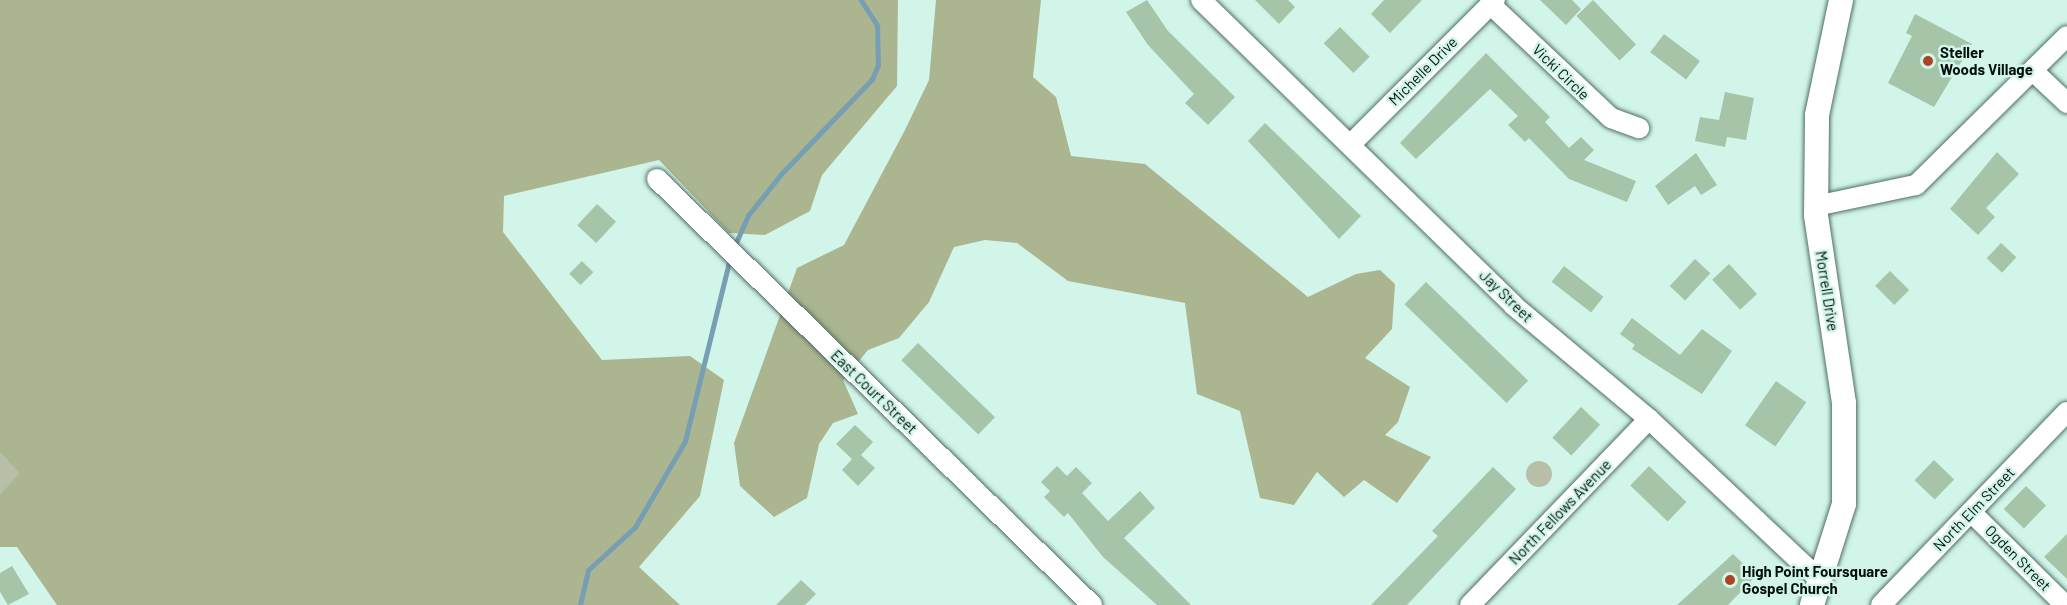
<!DOCTYPE html>
<html>
<head>
<meta charset="utf-8">
<style>
	body { margin:0 }
	#map { position:relative; width:2067px; height:605px; overflow:hidden; background:#d2f5ea; font-family:Barlow,sans-serif }
	div>[style] { position:absolute }
	[style*='--x'] { left:calc(var(--x)*1px); top:calc(var(--y)*1px); width:calc(var(--w)*1px); rotate:calc(var(--a)*1deg) }
	.green>* { inset:0; background:#b8bfa8 }
	.round { border-radius:50% }
	.forest>* { inset:0; background:#abb590 }
	.stream>* { height:5px; margin:-2.5px; padding:0 2.5px; transform-origin:2.5px; border-radius:2.5px; background:#779fb3 }
	.building>* { inset:0; background:#a5c4a8; transform-origin:0 0 }
	.roads { filter:drop-shadow(0 0 2px #506f66) drop-shadow(0 0 2px #506f66) }
	.minor>* { height:20px; margin:-10px; padding:0 10px; transform-origin:10px; border-radius:10px; background:#fff }
	.major>* { height:24px; margin:-12px; padding:0 12px; transform-origin:12px; border-radius:12px; background:#fff }
	.dots>* { width:16px; height:16px; translate:-50% -50%; box-sizing:border-box; border:3px solid #d2f5ea; border-radius:50% }
	span { translate:-50% -50%; white-space:nowrap; text-align:center; line-height:1.15; -webkit-text-stroke:5px #d2f5ea; paint-order:stroke }
	.poi-label { font-size:15px; color:#04100c; font-weight:700 }
	.left { translate:0 -50%; text-align:left }
	.street-label { font-size:15px; color:#04100c }
</style>
</head>
<body>
<div id="map">
	<div class="green">
		<i style="clip-path:polygon(0 453px,21px 473px,0 494px)"></i>
		<i class="round" style="left:1526px;top:461px;width:26px;height:26px"></i>
	</div>
	<div class="forest">
		<i style="clip-path:polygon(0 0,898px 0,897px 86px,822px 175px,810px 211px,765px 235px,729px 233px,659px 160px,504px 196px,503px 232px,602px 360px,690px 356px,724px 380px,700px 496px,639px 567px,680px 605px,57px 605px,17px 547px,0 547px,0 494px,20px 473px,0 453px)"></i>
		<i style="clip-path:polygon(936px 0,1041px 0,1033px 77px,1056px 97px,1071px 156px,1145px 164px,1308px 297px,1356px 274px,1380px 270px,1395px 284px,1392px 329px,1365px 358px,1410px 387px,1398px 422px,1385px 435px,1431px 457px,1397px 503px,1364px 480px,1344px 497px,1317px 472px,1294px 505px,1260px 498px,1240px 411px,1197px 394px,1185px 303px,1068px 281px,1017px 243px,985px 240px,954px 247px,929px 302px,899px 338px,868px 350px,843px 380px,858px 414px,833px 423px,819px 444px,807px 498px,774px 517px,740px 486px,734px 443px,797px 268px,844px 245px,905px 130px,929px 80px)"></i>
	</div>
	<div class="stream">
		<i style="--x:734;--y:247;--w:36;--a:-66"></i>
		<i style="--x:749;--y:214;--w:51;--a:-51.3"></i>
		<i style="--x:781;--y:174;--w:132;--a:-46.2"></i>
		<i style="--x:872;--y:79;--w:15;--a:-67"></i>
		<i style="--x:878;--y:65;--w:40;--a:-91.4"></i>
		<i style="--x:877;--y:25;--w:30;--a:-123"></i>
		<i style="--x:580;--y:605;--w:36;--a:-77"></i>
		<i style="--x:588;--y:570;--w:64;--a:-42.5"></i>
		<i style="--x:635;--y:527;--w:99;--a:-59.8"></i>
		<i style="--x:685;--y:441;--w:188;--a:-76.2"></i>
	</div>
	<div class="building">
		<i style="clip-path:polygon(1147px 0,1168px 31px,1235px 97px,1208px 125px,1185px 103px,1194px 94px,1148px 45px,1126px 12px)"></i>
		<i style="clip-path:polygon(1255px 0,1288px 0,1295px 7px,1279px 24px)"></i>
		<i style="clip-path:polygon(1384px 0,1422px 0,1390px 33px,1371px 14px)"></i>
		<i style="clip-path:polygon(1540px 0,1572px 0,1581px 9px,1566px 25px)"></i>
		<i style="left:1593px;top:0;width:62px;height:23px;rotate:46deg"></i>
		<i style="clip-path:polygon(1915px 14px,1972px 44px,1934px 107px,1888px 83px,1912px 36px,1906px 33px)"></i>
		<i style="left:1340px;top:27px;width:42px;height:23px;rotate:45deg"></i>
		<i style="left:1664px;top:34px;width:45px;height:23px;rotate:37deg"></i>
		<i style="clip-path:polygon(1486px 53px,1550px 117px,1545px 122px,1569px 148px,1581px 137px,1594px 150px,1584px 160px,1636px 181px,1627px 202px,1569px 179px,1529px 138px,1525px 142px,1508px 125px,1518px 116px,1490px 89px,1416px 159px,1400px 143px)"></i>
		<i style="clip-path:polygon(1725px 92px,1754px 98px,1746px 140px,1727px 137px,1725px 147px,1695px 141px,1700px 117px,1719px 120px)"></i>
		<i style="clip-path:polygon(1265px 123px,1361px 216px,1339px 239px,1248px 141px)"></i>
		<i style="clip-path:polygon(1997px 152px,2019px 174px,1986px 208px,1995px 217px,1978px 235px,1950px 209px)"></i>
		<i style="clip-path:polygon(1696px 153px,1717px 185px,1701px 195px,1695px 186px,1668px 205px,1655px 186px)"></i>
		<i style="left:597px;top:204px;width:26px;height:29px;rotate:43deg"></i>
		<i style="left:2001px;top:243px;width:21px;height:21px;rotate:43deg"></i>
		<i style="left:1695px;top:259px;width:21px;height:37px;rotate:43deg"></i>
		<i style="left:582px;top:261px;width:16px;height:18px;rotate:45deg"></i>
		<i style="left:1729px;top:264px;width:41px;height:23px;rotate:47deg"></i>
		<i style="left:1564px;top:266px;width:50px;height:20px;rotate:38deg"></i>
		<i style="left:1890px;top:271px;width:27px;height:21px;rotate:45deg"></i>
		<i style="left:1426px;top:282px;width:142px;height:31px;rotate:44deg"></i>
		<i style="clip-path:polygon(1632px 318px,1680px 355px,1702px 329px,1732px 351px,1702px 394px,1632px 349px,1635px 345px,1620px 334px)"></i>
		<i style="left:918px;top:343px;width:107px;height:24px;rotate:44deg"></i>
		<i style="left:1776px;top:381px;width:37px;height:54px;rotate:35deg"></i>
		<i style="left:1581px;top:407px;width:26px;height:42px;rotate:43deg"></i>
		<i style="clip-path:polygon(855px 425px,873px 442px,861px 455px,875px 468px,858px 486px,842px 470px,852px 459px,836px 444px)"></i>
		<i style="left:1934px;top:460px;width:28px;height:28px;rotate:44deg"></i>
		<i style="clip-path:polygon(1057px 466px,1067px 476px,1076px 467px,1092px 483px,1082px 493px,1108px 521px,1140px 491px,1155px 508px,1124px 538px,1191px 605px,1157px 605px,1103px 557px,1068px 513px,1064px 517px,1044px 497px,1050px 491px,1041px 482px)"></i>
		<i style="left:1649px;top:466px;width:52px;height:27px;rotate:44deg"></i>
		<i style="clip-path:polygon(1493px 467px,1516px 489px,1407px 605px,1371px 605px,1438px 536px,1432px 531px)"></i>
		<i style="left:2026px;top:486px;width:28px;height:32px;rotate:44deg"></i>
		<i style="clip-path:polygon(2067px 534px,2067px 579px,2044px 557px)"></i>
		<i style="clip-path:polygon(1733px 554px,1756px 576px,1728px 605px,1677px 605px)"></i>
		<i style="clip-path:polygon(12px 566px,29px 594px,8px 605px,0 592px,0 573px)"></i>
		<i style="clip-path:polygon(801px 580px,816px 594px,805px 605px,776px 605px)"></i>
	</div>
	<div class="roads">
		<div class="minor">
			<i style="--x:1201;--y:0;--w:436;--a:44.3"></i>
			<i style="--x:1513;--y:305;--w:177;--a:40"></i>
			<i style="--x:1649;--y:419;--w:236;--a:43.3"></i>
			<i style="--x:1490;--y:4;--w:166;--a:43.3"></i>
			<i style="--x:1611;--y:118;--w:30;--a:20"></i>
			<i style="--x:2033;--y:71;--w:47;--a:43.3"></i>
			<i style="--x:1352;--y:143;--w:202;--a:-45"></i>
			<i style="--x:657;--y:179;--w:609;--a:44.4"></i>
			<i style="--x:1816;--y:206;--w:102;--a:-11.9"></i>
			<i style="--x:1916;--y:185;--w:212;--a:-44.6"></i>
			<i style="--x:1971;--y:512;--w:132;--a:44.7"></i>
			<i style="--x:1470;--y:605;--w:258;--a:-46.1"></i>
			<i style="--x:1881;--y:605;--w:268;--a:-46.1"></i>
		</div>
		<div class="major">
			<i style="--x:1812;--y:605;--w:106;--a:-72.4"></i>
			<i style="--x:1844;--y:504;--w:101;--a:-90"></i>
			<i style="--x:1844;--y:403;--w:190;--a:-98.5"></i>
			<i style="--x:1816;--y:215;--w:100;--a:-89.4"></i>
			<i style="--x:1817;--y:115;--w:117;--a:-78.2"></i>
		</div>
	</div>
	<div class="dots">
		<i style="left:1928px;top:61px;background:#ab4324"></i>
		<i style="left:1730px;top:580px;background:#ab4324"></i>
	</div>
	<div class="poi-label">
		<span class="left" style="left:1940px;top:61px">Steller<br>Woods Village</span>
		<span class="left" style="left:1742px;top:580px">High Point Foursquare<br>Gospel Church</span>
	</div>
	<div class="street-label">
		<span style="left:1423px;top:71px;rotate:-45deg">Michelle Drive</span>
		<span style="left:1561px;top:72px;rotate:44deg">Vicki Circle</span>
		<span style="left:1827px;top:291px;rotate:81deg">Morrell Drive</span>
		<span style="left:1506px;top:296px;rotate:44deg">Jay Street</span>
		<span style="left:874px;top:392px;rotate:44deg">East Court Street</span>
		<span style="left:1974px;top:509px;rotate:-46deg">North Elm Street</span>
		<span style="left:1560px;top:512px;rotate:-46deg">North Fellows Avenue</span>
		<span style="left:2018px;top:558px;rotate:45deg">Ogden Street</span>
	</div>
</div>
</body>
</html>
